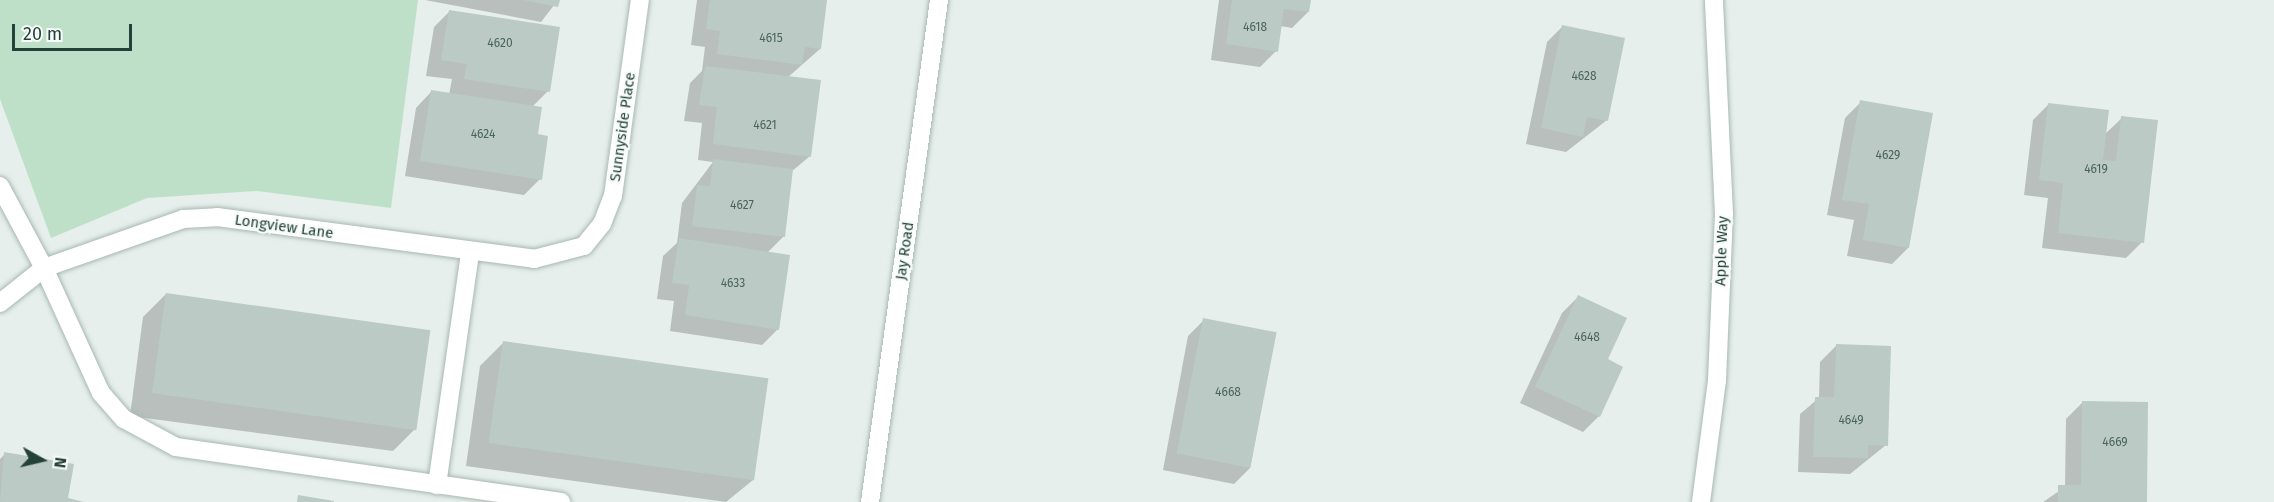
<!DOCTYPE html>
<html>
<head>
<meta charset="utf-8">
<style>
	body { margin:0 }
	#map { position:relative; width:2274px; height:502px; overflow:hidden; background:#e6efeb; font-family:"Fira Sans",sans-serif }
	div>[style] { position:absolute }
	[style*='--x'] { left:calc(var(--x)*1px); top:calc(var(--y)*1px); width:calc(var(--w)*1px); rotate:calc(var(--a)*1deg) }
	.green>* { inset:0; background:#bfe0c8 }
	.shadow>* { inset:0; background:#0003 }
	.building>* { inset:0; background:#bbcac4; transform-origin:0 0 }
	.roads { filter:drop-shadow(0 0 2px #a8b8b2) drop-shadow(0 0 2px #a8b8b2) }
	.lane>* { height:18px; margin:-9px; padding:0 9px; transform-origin:9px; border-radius:9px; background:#fff }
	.street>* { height:18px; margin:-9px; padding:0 9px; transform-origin:9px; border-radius:9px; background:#fff }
	.secondary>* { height:18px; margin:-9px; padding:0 9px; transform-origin:9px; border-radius:9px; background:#fff }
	span { translate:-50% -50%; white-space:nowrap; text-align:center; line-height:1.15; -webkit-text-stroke:4.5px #f7fbf9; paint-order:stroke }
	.number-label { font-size:12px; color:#4a645c }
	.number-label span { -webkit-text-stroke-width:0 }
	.street-label { font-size:15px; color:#24423a }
	.north { position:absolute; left:12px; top:430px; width:60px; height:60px; -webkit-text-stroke:4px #f7fbf9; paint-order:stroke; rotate:98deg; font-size:16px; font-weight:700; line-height:24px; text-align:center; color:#24423a }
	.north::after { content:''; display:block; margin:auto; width:21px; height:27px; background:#24423a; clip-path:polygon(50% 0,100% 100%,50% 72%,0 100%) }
	.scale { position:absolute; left:12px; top:24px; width:120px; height:27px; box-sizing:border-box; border:3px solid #24423a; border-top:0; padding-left:8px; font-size:18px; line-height:21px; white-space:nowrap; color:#24423a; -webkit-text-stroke:4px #f7fbf9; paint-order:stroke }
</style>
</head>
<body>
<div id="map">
	<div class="green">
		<i style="clip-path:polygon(0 0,418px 0,391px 208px,257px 191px,147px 198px,51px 238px,0 99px)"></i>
	</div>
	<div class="shadow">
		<i style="clip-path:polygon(425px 0,558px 0,541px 22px)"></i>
		<i style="clip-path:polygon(697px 0,826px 0,820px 49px,787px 78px,810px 156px,791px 172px,784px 236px,767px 253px,778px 329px,762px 345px,670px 331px,674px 301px,657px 299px,663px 256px,677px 243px,682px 203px,713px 162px,698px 160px,702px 123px,684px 121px,690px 83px,702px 71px,705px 47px,691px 45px)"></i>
		<i style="clip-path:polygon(1219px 0,1309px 0,1308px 12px,1292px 28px,1280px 26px,1276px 51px,1260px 67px,1211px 60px)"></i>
		<i style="clip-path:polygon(450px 11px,548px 91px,532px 107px,540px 179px,524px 195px,405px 176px,416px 108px,431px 92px,449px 95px,452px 79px,426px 76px,434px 27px)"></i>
		<i style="clip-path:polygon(1563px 26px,1607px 120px,1566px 152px,1526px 144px,1547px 42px)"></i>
		<i style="clip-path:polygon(1861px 102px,1908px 248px,1892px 264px,1847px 256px,1854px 220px,1827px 215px,1845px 118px)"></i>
		<i style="clip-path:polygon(2049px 104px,2104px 135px,2122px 118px,2142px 242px,2126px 258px,2042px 248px,2048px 198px,2024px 195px,2033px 120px)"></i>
		<i style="clip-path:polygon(166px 294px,416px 428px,393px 451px,130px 416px,143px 317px)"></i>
		<i style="clip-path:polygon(1578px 297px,1606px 360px,1599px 416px,1583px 432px,1520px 403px,1562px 313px)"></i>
		<i style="clip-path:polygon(1204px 320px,1275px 333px,1250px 468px,1234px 484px,1163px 470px,1188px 336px)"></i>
		<i style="clip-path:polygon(503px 343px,753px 480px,726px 502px,466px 466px,480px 366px)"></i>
		<i style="clip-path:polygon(1836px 346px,1886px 445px,1850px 474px,1798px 472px,1800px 414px,1819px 398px,1820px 362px)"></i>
		<i style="clip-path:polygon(2082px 403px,2146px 502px,2043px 502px,2065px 487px,2066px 419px)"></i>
		<i style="clip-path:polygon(5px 454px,66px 499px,82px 502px,0 502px,0 459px)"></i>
	</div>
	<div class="building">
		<i style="clip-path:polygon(523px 0,560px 0,558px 7px)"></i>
		<i style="clip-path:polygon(710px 0,827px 0,821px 49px,805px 47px,802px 65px,717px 54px,720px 31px,706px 29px)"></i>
		<i style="clip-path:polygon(1232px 0,1311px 0,1309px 12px,1284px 9px,1278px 52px,1226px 44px)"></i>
		<i style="clip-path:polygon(449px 10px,560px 27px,550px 92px,464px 79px,467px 64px,441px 60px)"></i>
		<i style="clip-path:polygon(1562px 25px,1625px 38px,1608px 121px,1587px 117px,1583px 137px,1541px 128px)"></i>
		<i style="clip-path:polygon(705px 66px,821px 80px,811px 157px,713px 144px,717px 107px,699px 105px)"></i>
		<i style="clip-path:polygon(431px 90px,542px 107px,538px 134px,548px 136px,542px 180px,420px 161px)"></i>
		<i style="clip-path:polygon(1860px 100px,1933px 113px,1909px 248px,1863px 240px,1869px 204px,1842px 200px)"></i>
		<i style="clip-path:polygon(2048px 103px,2109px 110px,2103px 160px,2116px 161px,2121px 116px,2158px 120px,2144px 243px,2058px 233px,2063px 183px,2039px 180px)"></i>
		<i style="clip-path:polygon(713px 159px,793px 169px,785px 237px,692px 226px,697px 185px,710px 186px)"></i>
		<i style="clip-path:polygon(679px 238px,790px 255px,779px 330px,685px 315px,689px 285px,672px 283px)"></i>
		<i style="left:166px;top:293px;width:267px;height:101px;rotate:8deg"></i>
		<i style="clip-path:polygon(1578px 295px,1627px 318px,1608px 359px,1623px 367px,1600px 417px,1535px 387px)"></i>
		<i style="left:1203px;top:318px;width:75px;height:138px;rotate:11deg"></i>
		<i style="left:503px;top:341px;width:268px;height:103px;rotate:8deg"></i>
		<i style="clip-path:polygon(1836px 344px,1891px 346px,1888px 446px,1868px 445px,1868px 458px,1813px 457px,1815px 397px,1834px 397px)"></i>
		<i style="clip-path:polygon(2082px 401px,2148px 402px,2147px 502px,2058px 502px,2058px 485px,2081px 485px)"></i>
		<i style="clip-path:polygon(4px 452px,74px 464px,68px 498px,84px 502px,0 502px)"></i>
		<i style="clip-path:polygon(298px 495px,334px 501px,334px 502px,297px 502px)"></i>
	</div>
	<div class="roads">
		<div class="lane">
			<i style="--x:44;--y:268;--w:137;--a:65.5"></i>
			<i style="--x:101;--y:393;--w:35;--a:49"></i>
			<i style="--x:124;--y:419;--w:59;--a:28.3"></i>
			<i style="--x:176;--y:447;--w:389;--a:8.1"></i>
			<i style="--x:437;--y:485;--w:233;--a:-81.9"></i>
		</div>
		<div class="street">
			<i style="--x:0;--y:186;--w:93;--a:61.8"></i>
			<i style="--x:0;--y:303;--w:56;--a:-38.5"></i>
			<i style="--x:44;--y:268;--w:147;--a:-19.4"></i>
			<i style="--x:183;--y:219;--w:34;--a:-3"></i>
			<i style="--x:217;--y:217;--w:320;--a:7.5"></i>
			<i style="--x:534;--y:259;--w:52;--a:-14.6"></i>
			<i style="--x:584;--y:246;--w:28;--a:-51"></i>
			<i style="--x:602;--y:224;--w:30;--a:-69"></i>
			<i style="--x:613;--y:196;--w:198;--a:-82.2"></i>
			<i style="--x:1701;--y:502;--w:123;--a:-82.5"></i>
			<i style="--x:1717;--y:380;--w:166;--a:-87.6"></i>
			<i style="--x:1724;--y:214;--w:214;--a:-92.7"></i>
		</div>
		<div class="secondary">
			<i style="--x:870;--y:502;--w:507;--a:-82.17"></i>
		</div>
	</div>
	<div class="number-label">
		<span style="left:1255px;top:28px">4618</span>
		<span style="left:771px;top:39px">4615</span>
		<span style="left:500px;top:44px">4620</span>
		<span style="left:1584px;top:77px">4628</span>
		<span style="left:765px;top:126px">4621</span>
		<span style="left:483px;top:135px">4624</span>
		<span style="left:1888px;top:156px">4629</span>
		<span style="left:2096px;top:170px">4619</span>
		<span style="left:742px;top:206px">4627</span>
		<span style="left:733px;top:284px">4633</span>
		<span style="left:1587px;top:338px">4648</span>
		<span style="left:1228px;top:393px">4668</span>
		<span style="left:1851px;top:421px">4649</span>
		<span style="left:2115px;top:443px">4669</span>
	</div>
	<div class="street-label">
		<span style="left:623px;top:127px;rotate:-82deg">Sunnyside Place</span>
		<span style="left:284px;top:227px;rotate:8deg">Longview Lane</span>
		<span style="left:905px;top:251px;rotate:-82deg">Jay Road</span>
		<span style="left:1722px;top:251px;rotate:-88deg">Apple Way</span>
	</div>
	<div class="north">N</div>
	<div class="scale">20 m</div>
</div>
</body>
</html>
